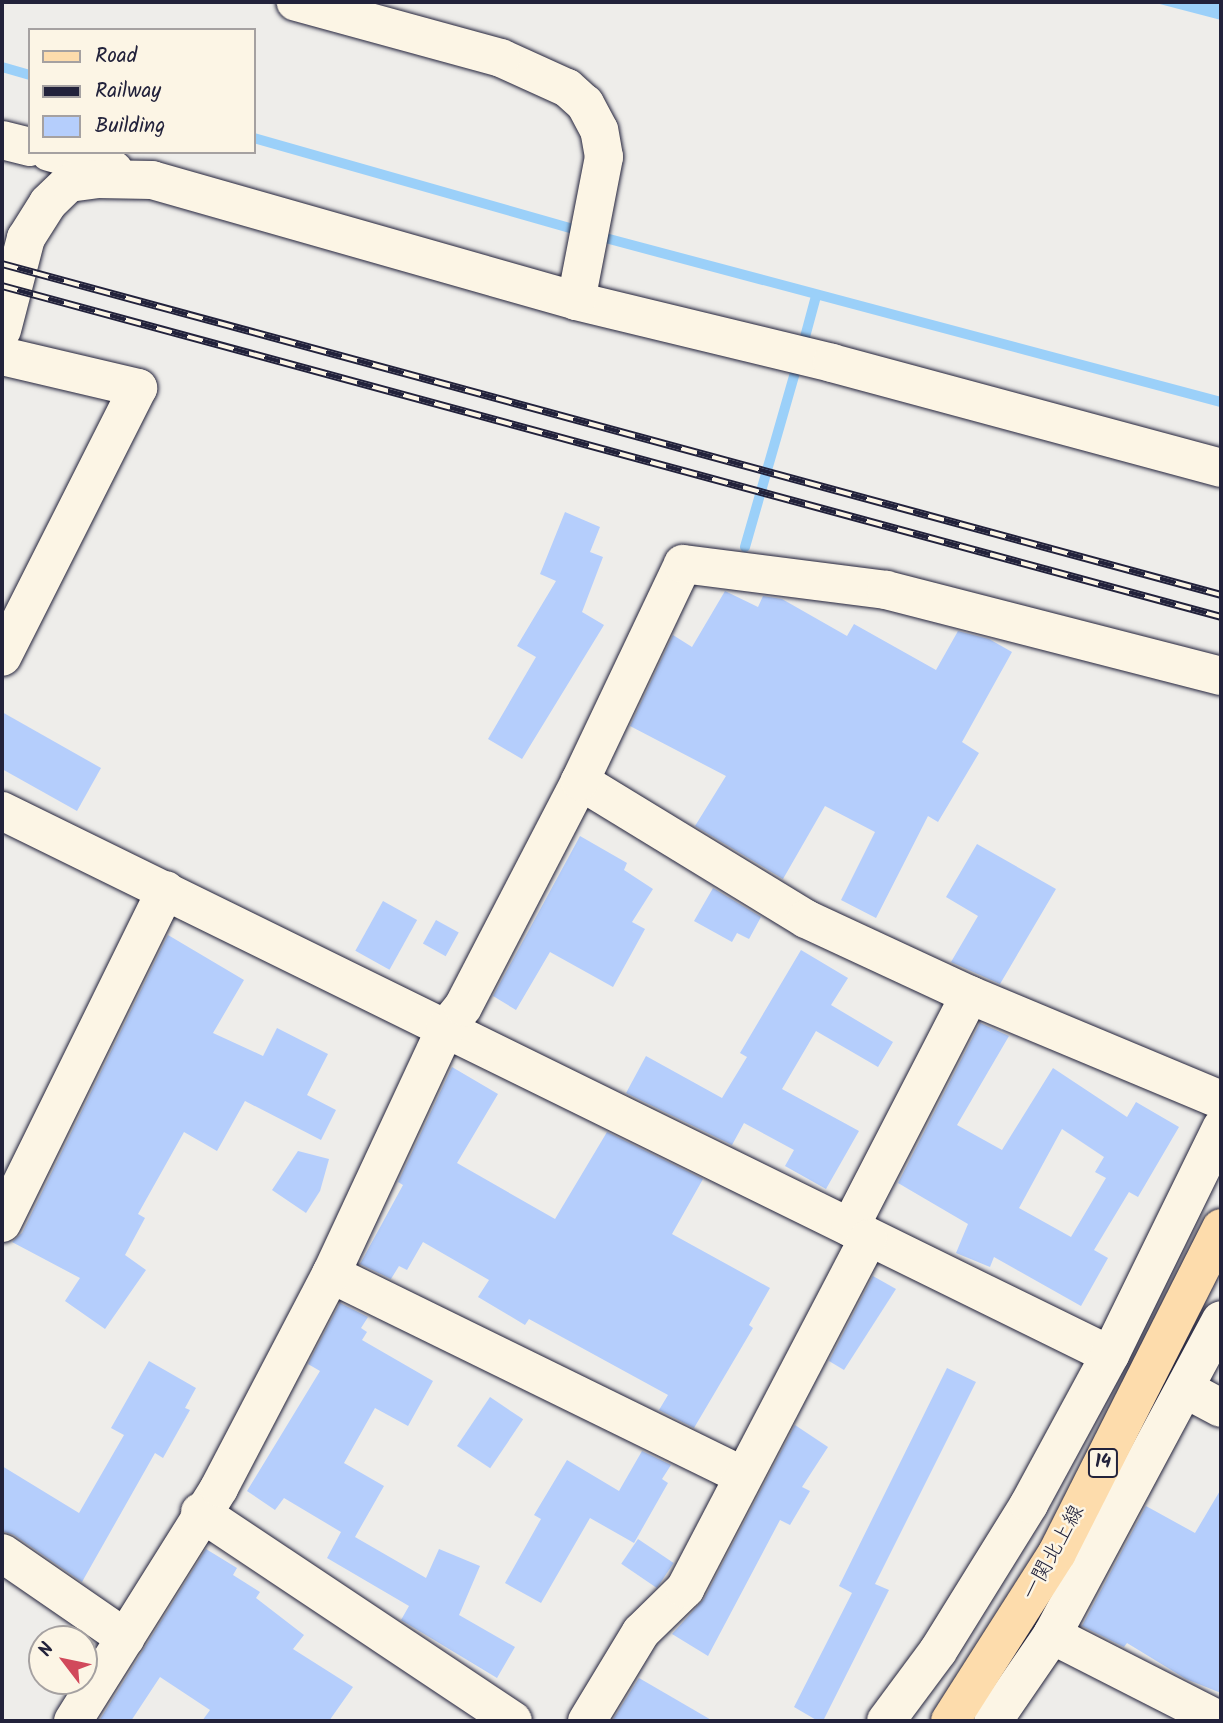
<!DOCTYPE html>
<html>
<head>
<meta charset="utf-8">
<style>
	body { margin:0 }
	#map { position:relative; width:1223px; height:1723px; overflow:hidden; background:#eeedea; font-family:Kalam,"Klee One",sans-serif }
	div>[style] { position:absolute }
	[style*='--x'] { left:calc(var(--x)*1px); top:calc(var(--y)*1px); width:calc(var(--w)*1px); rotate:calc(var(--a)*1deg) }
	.water>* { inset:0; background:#9bd0f9 }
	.stream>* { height:10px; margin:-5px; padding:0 5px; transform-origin:5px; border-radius:5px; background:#9bd0f9 }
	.building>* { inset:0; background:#b5cefc; transform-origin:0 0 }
	.roads { filter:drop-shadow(0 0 2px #22223b) drop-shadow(0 0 2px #22223b) }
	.minor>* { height:38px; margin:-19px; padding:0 19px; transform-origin:19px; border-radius:19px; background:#fcf5e5 }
	.major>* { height:38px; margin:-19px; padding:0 19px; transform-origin:19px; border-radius:19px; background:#fddcac }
	.rail>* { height:8px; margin-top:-4px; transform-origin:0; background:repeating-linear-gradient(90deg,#fcf5e5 0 16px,#22223b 0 32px); box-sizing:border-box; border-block:2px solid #22223b }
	span { translate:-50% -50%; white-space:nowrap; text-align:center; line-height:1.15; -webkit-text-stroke:5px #fcf5e5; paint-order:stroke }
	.shield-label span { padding:2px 5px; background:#fcf5e5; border:2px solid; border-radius:5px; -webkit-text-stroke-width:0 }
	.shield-label { font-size:19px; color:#22223b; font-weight:700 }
	.street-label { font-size:21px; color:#22223b }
	.frame { position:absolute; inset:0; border:4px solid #22223b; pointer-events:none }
	.legend { position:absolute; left:28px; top:28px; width:228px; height:126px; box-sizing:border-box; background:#fcf5e5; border:2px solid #a5a1a1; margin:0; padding:9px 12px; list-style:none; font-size:21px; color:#22223b }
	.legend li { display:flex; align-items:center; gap:14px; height:35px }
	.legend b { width:35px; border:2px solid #a5a1a1 }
	.north { position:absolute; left:28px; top:1625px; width:70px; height:70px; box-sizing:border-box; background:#fcf5e5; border:2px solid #a5a1a1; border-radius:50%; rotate:302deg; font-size:19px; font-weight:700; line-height:28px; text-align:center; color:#22223b }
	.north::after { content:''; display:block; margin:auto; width:24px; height:32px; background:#d1495b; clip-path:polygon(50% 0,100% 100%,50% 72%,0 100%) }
</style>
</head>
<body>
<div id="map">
	<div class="water">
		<i style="clip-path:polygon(1152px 2px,1221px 2px,1221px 20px)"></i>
	</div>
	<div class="stream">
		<i style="--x:2;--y:67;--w:29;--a:16"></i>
		<i style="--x:254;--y:138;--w:342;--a:15.9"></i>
		<i style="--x:598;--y:236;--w:645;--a:14.92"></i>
		<i style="--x:802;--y:348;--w:54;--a:-74.9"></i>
		<i style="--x:745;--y:547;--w:192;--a:-74"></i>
	</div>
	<div class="building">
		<i style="clip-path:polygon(565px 512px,600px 527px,590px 552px,603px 557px,582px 612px,604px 625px,522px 759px,488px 739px,536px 657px,517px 646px,556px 581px,540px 574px)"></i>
		<i style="clip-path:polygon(725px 591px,758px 607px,763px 596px,782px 599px,847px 636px,854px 624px,936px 670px,958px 631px,989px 639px,1012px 652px,962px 742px,979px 753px,938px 822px,928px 816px,876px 918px,841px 900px,875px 832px,825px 806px,783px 879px,695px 826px,726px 776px,630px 726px,673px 635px,692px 647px)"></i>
		<i style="clip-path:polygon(2px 712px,101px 768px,77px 811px,2px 769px)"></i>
		<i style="clip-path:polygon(580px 836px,627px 863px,624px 870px,653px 889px,632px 922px,645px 929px,613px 987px,550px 952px,516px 1010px,493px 996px)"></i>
		<i style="clip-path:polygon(977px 844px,1056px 889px,1000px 984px,951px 962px,978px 916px,946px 897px)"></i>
		<i style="clip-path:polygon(713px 888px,761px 917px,749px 939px,737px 933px,732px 942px,694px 921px)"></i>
		<i style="left:383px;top:901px;width:39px;height:57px;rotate:29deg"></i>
		<i style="left:436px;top:920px;width:26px;height:27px;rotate:29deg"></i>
		<i style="clip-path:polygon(168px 935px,244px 980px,213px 1033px,263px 1056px,277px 1028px,328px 1054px,307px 1095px,336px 1110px,321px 1140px,245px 1101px,217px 1151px,184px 1132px,138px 1214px,145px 1218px,125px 1255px,146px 1270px,105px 1329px,65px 1301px,80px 1278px,12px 1242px,22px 1233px)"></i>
		<i style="clip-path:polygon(801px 950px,848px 978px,831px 1005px,893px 1042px,878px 1067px,816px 1031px,782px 1089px,859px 1131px,826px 1189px,785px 1166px,794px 1150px,744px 1123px,732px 1145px,626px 1093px,646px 1056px,722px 1098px,747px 1057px,740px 1053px)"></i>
		<i style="clip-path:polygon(evenodd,980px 1023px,1009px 1036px,957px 1125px,1002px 1150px,1053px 1068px,1127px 1117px,1136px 1102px,1179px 1127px,1138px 1197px,1129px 1192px,1094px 1250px,1108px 1258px,1081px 1306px,994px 1257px,990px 1267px,956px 1253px,968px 1224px,898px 1183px,980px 1023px,1062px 1129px,1104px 1157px,1095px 1172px,1106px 1178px,1071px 1237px,1019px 1208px,1062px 1129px)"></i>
		<i style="clip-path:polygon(452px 1067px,498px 1094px,457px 1163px,555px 1219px,607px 1132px,703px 1179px,672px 1234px,770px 1288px,749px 1325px,753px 1328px,694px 1428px,659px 1410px,668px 1395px,529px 1319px,525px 1325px,478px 1297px,489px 1280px,423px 1242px,407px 1270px,399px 1266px,391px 1279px,360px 1264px,403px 1185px,398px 1182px)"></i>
		<i style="clip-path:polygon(298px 1151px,329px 1159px,320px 1191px,306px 1213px,272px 1190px)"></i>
		<i style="clip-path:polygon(873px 1276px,896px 1289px,844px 1370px,829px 1361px)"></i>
		<i style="clip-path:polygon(340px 1303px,368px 1317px,361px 1328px,367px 1332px,362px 1340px,433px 1381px,408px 1426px,375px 1408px,344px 1463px,384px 1486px,355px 1537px,426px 1578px,439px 1549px,480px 1566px,459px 1615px,515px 1647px,497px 1678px,401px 1620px,409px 1606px,327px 1558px,341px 1532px,284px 1498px,275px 1510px,247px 1491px,320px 1371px,308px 1364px)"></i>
		<i style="clip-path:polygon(149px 1361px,196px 1388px,185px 1408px,190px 1410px,163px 1458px,155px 1453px,82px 1582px,14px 1535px,2px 1531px,2px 1466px,79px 1513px,124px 1435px,111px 1428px)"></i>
		<i style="clip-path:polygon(947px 1368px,976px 1382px,875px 1584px,889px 1590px,823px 1721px,818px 1721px,794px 1707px,852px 1593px,839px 1586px)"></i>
		<i style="left:490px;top:1397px;width:40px;height:59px;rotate:34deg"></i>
		<i style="clip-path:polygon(795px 1425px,828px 1447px,802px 1487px,810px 1491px,790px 1525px,780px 1520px,708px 1656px,672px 1634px,704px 1599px)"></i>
		<i style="clip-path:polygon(642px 1451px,671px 1465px,662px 1479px,668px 1483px,634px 1543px,590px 1518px,541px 1603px,505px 1583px,541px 1519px,534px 1515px,567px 1460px,619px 1491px)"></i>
		<i style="clip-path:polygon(1221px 1489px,1221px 1693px,1186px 1679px,1127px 1643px,1124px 1647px,1082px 1626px,1146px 1506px,1195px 1533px)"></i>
		<i style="left:638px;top:1539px;width:43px;height:30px;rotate:34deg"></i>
		<i style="clip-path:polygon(206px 1549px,237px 1568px,233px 1575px,260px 1592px,256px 1598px,304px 1635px,293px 1649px,353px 1687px,329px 1721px,202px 1721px,210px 1710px,160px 1677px,131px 1721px,99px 1721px)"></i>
		<i style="clip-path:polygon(639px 1678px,713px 1721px,612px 1721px)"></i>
	</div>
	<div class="roads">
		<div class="minor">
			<i style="--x:2;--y:140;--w:29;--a:14"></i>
			<i style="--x:49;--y:152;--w:67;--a:15.5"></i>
			<i style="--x:576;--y:301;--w:263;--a:13.6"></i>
			<i style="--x:832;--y:363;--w:403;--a:15.1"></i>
			<i style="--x:2;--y:330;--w:95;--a:-75.4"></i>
			<i style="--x:26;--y:238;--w:41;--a:-57.8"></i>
			<i style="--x:48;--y:203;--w:29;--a:-44"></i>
			<i style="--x:69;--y:183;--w:28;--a:-8"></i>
			<i style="--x:97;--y:179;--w:55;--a:1"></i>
			<i style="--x:152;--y:180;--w:441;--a:15.9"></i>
			<i style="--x:576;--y:301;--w:147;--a:-79"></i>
			<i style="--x:604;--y:157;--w:27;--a:-100"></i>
			<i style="--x:599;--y:130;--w:30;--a:-118"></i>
			<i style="--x:585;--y:104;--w:24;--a:-138"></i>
			<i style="--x:567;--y:88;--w:72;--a:-155.6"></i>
			<i style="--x:501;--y:58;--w:213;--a:-164.7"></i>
			<i style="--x:2;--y:356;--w:140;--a:13.2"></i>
			<i style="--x:138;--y:388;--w:301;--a:116.8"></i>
			<i style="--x:580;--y:781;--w:265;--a:31.4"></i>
			<i style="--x:806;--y:919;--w:181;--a:24.9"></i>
			<i style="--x:970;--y:995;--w:272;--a:22.7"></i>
			<i style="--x:2;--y:811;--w:1234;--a:26.15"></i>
			<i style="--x:2;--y:1223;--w:371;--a:-63.8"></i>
			<i style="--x:850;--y:1227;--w:261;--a:-62.7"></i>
			<i style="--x:331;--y:1274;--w:459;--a:26.1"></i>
			<i style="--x:1187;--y:1390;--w:38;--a:28"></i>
			<i style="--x:200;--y:1512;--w:376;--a:33.7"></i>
			<i style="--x:2;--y:1553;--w:150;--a:34.6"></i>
			<i style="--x:1052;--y:1635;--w:190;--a:27"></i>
			<i style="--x:73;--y:1721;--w:275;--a:-57.9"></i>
			<i style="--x:219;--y:1488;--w:242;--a:-62.4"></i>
			<i style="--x:331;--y:1274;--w:270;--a:-65"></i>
			<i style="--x:445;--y:1029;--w:28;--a:-51"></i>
			<i style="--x:463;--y:1007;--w:254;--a:-62.6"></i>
			<i style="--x:580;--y:781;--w:240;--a:-64.6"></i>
			<i style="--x:683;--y:564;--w:205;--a:7.3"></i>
			<i style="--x:886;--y:590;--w:346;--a:14.4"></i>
			<i style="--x:587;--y:1721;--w:104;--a:-58.8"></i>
			<i style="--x:641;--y:1632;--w:62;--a:-44.3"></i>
			<i style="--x:685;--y:1589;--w:395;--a:-62.4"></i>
			<i style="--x:886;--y:1721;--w:87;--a:-53.4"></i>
			<i style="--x:938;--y:1651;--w:173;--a:-58.2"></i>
			<i style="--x:1029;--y:1504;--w:170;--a:-61.5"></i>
			<i style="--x:1110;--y:1355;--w:253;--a:-63.9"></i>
			<i style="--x:993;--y:1721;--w:104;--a:-55.5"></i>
			<i style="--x:1052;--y:1635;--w:357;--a:-61.8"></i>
		</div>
		<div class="major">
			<i style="--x:950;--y:1721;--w:199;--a:-57.5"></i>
			<i style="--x:1057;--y:1553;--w:364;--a:-63.2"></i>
		</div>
	</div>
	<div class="rail">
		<i style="--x:2;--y:264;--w:1263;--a:15.19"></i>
		<i style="--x:2;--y:286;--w:1263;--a:15.19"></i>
	</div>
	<div class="shield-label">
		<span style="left:1103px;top:1463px">14</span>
	</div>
	<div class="street-label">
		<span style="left:1054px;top:1553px;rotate:-61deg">一関北上線</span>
	</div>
	<div class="frame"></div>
	<ul class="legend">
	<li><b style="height:9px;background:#fddcac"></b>Road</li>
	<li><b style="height:9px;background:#22223b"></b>Railway</li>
	<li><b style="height:19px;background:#b5cefc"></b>Building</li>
	</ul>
	<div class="north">N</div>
</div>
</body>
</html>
